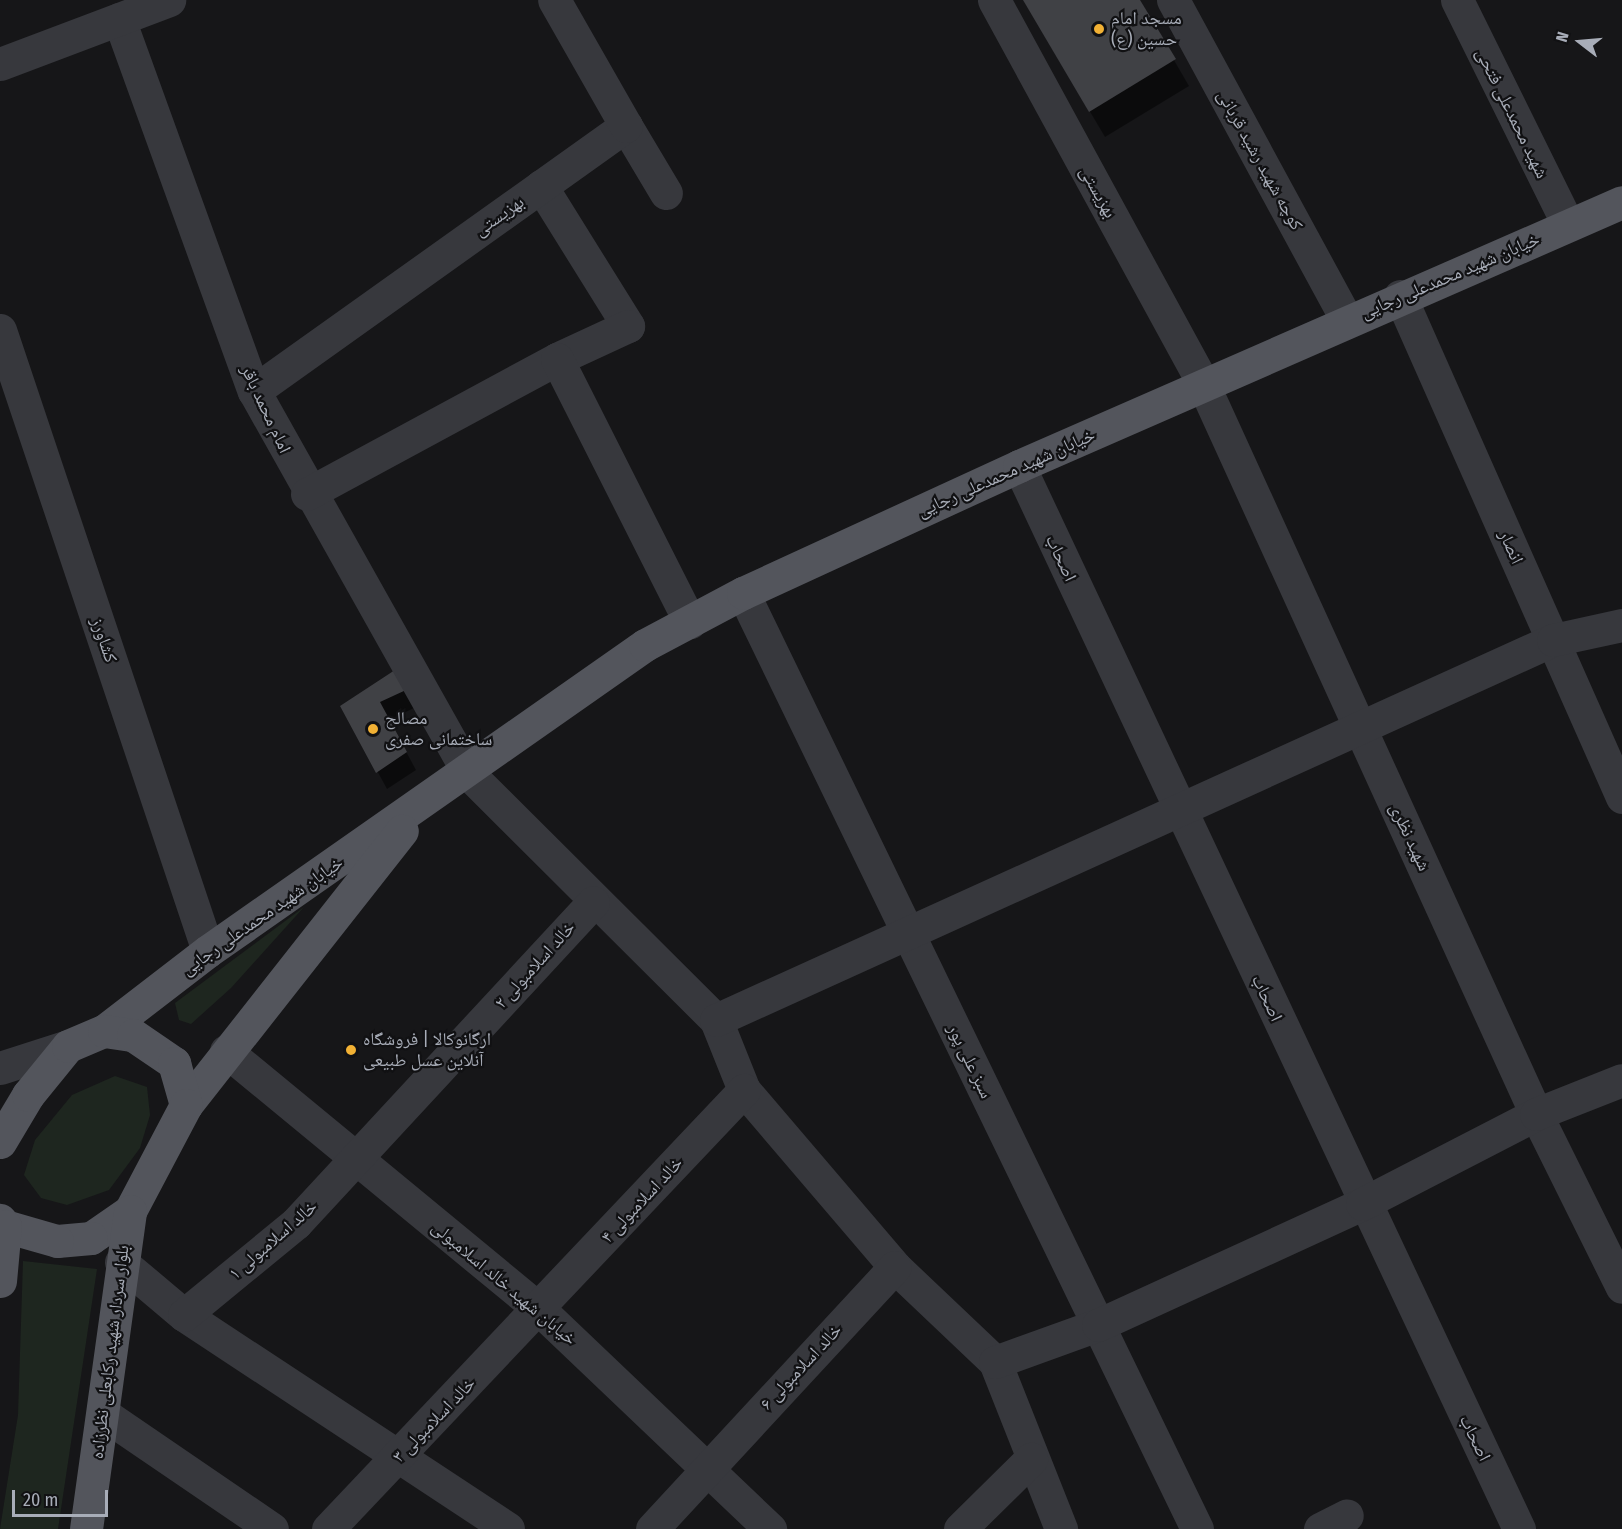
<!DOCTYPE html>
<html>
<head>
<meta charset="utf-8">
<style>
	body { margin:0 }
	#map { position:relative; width:1622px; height:1529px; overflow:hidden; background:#161618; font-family:"Fira Sans Condensed","Noto Naskh Arabic",sans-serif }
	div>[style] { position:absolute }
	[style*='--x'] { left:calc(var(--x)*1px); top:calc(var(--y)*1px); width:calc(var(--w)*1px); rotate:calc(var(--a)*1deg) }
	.green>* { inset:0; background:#1e261f }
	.shadow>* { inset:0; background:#0007 }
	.building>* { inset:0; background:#404145 }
	.minor>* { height:33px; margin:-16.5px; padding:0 16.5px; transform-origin:16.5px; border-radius:16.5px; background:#37383d }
	.major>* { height:33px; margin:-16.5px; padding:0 16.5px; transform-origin:16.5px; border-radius:16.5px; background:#53555c }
	.dots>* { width:16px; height:16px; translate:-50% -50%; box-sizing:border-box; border:3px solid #111113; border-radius:50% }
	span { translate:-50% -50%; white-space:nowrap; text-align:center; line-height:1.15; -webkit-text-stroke:4.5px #111113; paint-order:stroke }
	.poi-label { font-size:18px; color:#a8adb8 }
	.left { translate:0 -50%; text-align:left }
	.street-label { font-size:18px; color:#a8adb8 }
	.north { position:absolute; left:1550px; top:12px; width:60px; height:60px; -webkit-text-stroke:4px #111113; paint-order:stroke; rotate:286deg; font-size:16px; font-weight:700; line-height:24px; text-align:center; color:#a8adb8 }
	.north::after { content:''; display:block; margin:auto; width:21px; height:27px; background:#a8adb8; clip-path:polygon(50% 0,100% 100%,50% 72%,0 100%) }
	.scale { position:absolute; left:12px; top:1490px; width:96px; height:27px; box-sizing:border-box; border:3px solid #a8adb8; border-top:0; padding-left:8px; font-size:18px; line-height:21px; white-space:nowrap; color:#a8adb8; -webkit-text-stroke:4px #111113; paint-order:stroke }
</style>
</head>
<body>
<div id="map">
	<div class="green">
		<i style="clip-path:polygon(304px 907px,231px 988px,191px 1024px,179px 1020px,175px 1003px)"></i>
		<i style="clip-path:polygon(115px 1076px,147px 1087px,150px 1115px,140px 1148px,109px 1190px,67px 1205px,41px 1198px,24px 1175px,35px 1140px,72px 1095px)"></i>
		<i style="clip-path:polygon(23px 1261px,97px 1269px,58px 1529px,0 1529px,18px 1415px)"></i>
	</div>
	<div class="shadow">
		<i style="clip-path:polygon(1024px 0,1139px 0,1189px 86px,1105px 137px)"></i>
		<i style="clip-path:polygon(395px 672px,414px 708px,389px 720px,416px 770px,387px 789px,342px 706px)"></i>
	</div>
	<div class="building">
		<i style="clip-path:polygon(1023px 0,1140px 0,1176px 59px,1089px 112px)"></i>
		<i style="clip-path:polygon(395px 670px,406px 690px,380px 702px,407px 752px,376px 773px,340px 706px)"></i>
	</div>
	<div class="minor">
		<i style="--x:994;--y:0;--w:437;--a:61.4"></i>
		<i style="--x:1203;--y:384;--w:802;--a:65.48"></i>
		<i style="--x:1536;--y:1114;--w:193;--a:63.6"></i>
		<i style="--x:1173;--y:0;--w:364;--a:61.5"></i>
		<i style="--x:1457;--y:0;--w:251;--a:63.7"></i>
		<i style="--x:119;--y:19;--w:396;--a:70.1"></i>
		<i style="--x:254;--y:391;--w:438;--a:60.7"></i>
		<i style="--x:468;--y:773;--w:350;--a:44.9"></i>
		<i style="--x:716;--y:1020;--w:75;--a:68.2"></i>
		<i style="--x:744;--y:1090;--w:233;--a:49.5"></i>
		<i style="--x:895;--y:1267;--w:138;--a:43.5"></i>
		<i style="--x:995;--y:1362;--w:180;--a:68.4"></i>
		<i style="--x:0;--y:64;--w:181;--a:-20.7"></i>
		<i style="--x:626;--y:126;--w:78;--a:59.2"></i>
		<i style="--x:541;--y:186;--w:165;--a:58.1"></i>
		<i style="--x:628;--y:326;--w:78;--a:155.1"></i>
		<i style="--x:1400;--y:296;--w:548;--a:66.1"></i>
		<i style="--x:0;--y:330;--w:655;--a:71.48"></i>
		<i style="--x:254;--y:391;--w:457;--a:-35.5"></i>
		<i style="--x:626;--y:126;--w:145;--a:-119.7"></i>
		<i style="--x:1019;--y:466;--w:1175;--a:64.81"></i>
		<i style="--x:307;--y:494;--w:284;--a:-28.4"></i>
		<i style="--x:557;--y:359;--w:295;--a:63.2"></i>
		<i style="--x:743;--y:593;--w:1040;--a:64.12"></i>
		<i style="--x:716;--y:1020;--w:919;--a:-24.42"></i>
		<i style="--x:1553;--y:640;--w:71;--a:-12.3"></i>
		<i style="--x:226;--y:1051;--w:407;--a:39.5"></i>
		<i style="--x:540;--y:1310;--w:318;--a:43.6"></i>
		<i style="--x:0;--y:1068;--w:71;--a:-17.9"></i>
		<i style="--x:121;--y:1262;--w:82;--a:40.1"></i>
		<i style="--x:184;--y:1315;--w:388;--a:33.4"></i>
		<i style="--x:184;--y:1315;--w:145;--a:-39.4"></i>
		<i style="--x:296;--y:1223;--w:437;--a:-47.2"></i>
		<i style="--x:995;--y:1362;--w:109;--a:-19.8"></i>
		<i style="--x:1098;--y:1325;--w:290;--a:-24.6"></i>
		<i style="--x:1362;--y:1204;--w:196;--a:-27.3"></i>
		<i style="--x:1536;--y:1114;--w:92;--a:-21.6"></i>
		<i style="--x:105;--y:1415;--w:202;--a:34.3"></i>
		<i style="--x:328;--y:1529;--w:605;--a:-46.54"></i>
		<i style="--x:652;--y:1529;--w:357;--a:-47.2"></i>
		<i style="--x:960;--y:1529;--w:100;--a:-44.6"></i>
		<i style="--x:1320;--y:1529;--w:30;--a:-27"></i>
	</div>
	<div class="major">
		<i style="--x:104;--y:1031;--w:131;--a:-37.6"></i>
		<i style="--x:208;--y:951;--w:533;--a:-35"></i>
		<i style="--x:645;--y:645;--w:111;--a:-28"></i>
		<i style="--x:743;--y:593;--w:304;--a:-24.7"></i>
		<i style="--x:1019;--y:466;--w:658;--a:-23.64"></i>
		<i style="--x:186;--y:1105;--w:349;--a:-51.8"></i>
		<i style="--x:0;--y:1142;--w:55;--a:-59.2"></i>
		<i style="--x:28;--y:1095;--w:63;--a:-50.8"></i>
		<i style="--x:68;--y:1046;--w:39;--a:-23"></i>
		<i style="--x:104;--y:1031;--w:29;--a:8"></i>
		<i style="--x:133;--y:1035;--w:50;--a:34.3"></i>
		<i style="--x:174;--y:1063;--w:44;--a:74.1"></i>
		<i style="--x:186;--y:1105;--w:120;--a:117.8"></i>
		<i style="--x:130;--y:1211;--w:47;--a:145.3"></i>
		<i style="--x:91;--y:1238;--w:34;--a:175"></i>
		<i style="--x:57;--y:1241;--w:54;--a:-163.9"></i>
		<i style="--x:5;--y:1226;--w:8;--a:-130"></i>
		<i style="--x:0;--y:1281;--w:55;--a:-84.8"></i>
		<i style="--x:86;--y:1529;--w:321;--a:-82.1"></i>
	</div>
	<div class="dots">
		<i style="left:1099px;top:29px;background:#f2b134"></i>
		<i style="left:373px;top:729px;background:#f2b134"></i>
		<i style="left:351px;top:1050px;background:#f2b134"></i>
	</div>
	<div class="poi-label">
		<span class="left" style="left:1111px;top:29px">مسجد امام<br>حسین (ع)</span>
		<span class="left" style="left:385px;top:729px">مصالح<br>ساختمانی صفری</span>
		<span class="left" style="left:363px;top:1050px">ارگانوکالا | فروشگاه<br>آنلاین عسل طبیعی</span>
	</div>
	<div class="street-label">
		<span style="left:1512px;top:113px;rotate:64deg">شهید محمدعلی فتحی</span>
		<span style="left:1260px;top:160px;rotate:61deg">کوچه شهید رشید قربانی</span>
		<span style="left:1098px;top:192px;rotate:61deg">بهزیستی</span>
		<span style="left:499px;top:216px;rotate:-35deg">بهزیستی</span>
		<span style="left:1450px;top:276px;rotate:-23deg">خیابان شهید محمدعلی رجایی</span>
		<span style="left:266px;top:409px;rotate:65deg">امام محمد باقر</span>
		<span style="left:1006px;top:473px;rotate:-24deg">خیابان شهید محمدعلی رجایی</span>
		<span style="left:1511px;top:547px;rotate:66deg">انصار</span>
		<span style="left:1061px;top:558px;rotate:65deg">اصحاب</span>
		<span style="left:104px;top:640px;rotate:71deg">کشاورز</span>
		<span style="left:1410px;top:837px;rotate:65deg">شهید نظری</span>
		<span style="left:262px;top:916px;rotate:-35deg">خیابان شهید محمدعلی رجایی</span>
		<span style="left:535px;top:965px;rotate:-48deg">خالد اسلامبولی ۲</span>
		<span style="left:1267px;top:998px;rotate:65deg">اصحاب</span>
		<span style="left:970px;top:1061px;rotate:64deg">سبز علی پور</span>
		<span style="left:642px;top:1200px;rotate:-47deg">خالد اسلامبولی ۴</span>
		<span style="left:273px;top:1240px;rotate:-41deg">خالد اسلامبولی ۱</span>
		<span style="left:504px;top:1283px;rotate:40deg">خیابان شهید خالد اسلامبولی</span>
		<span style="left:110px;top:1352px;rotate:-83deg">بلوار سردار شهید رکابعلی نظرزاده</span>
		<span style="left:801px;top:1367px;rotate:-47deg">خالد اسلامبولی ۶</span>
		<span style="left:434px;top:1420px;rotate:-46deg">خالد اسلامبولی ۳</span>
		<span style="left:1475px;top:1438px;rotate:64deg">اصحاب</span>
	</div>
	<div class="north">N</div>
	<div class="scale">20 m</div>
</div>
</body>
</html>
